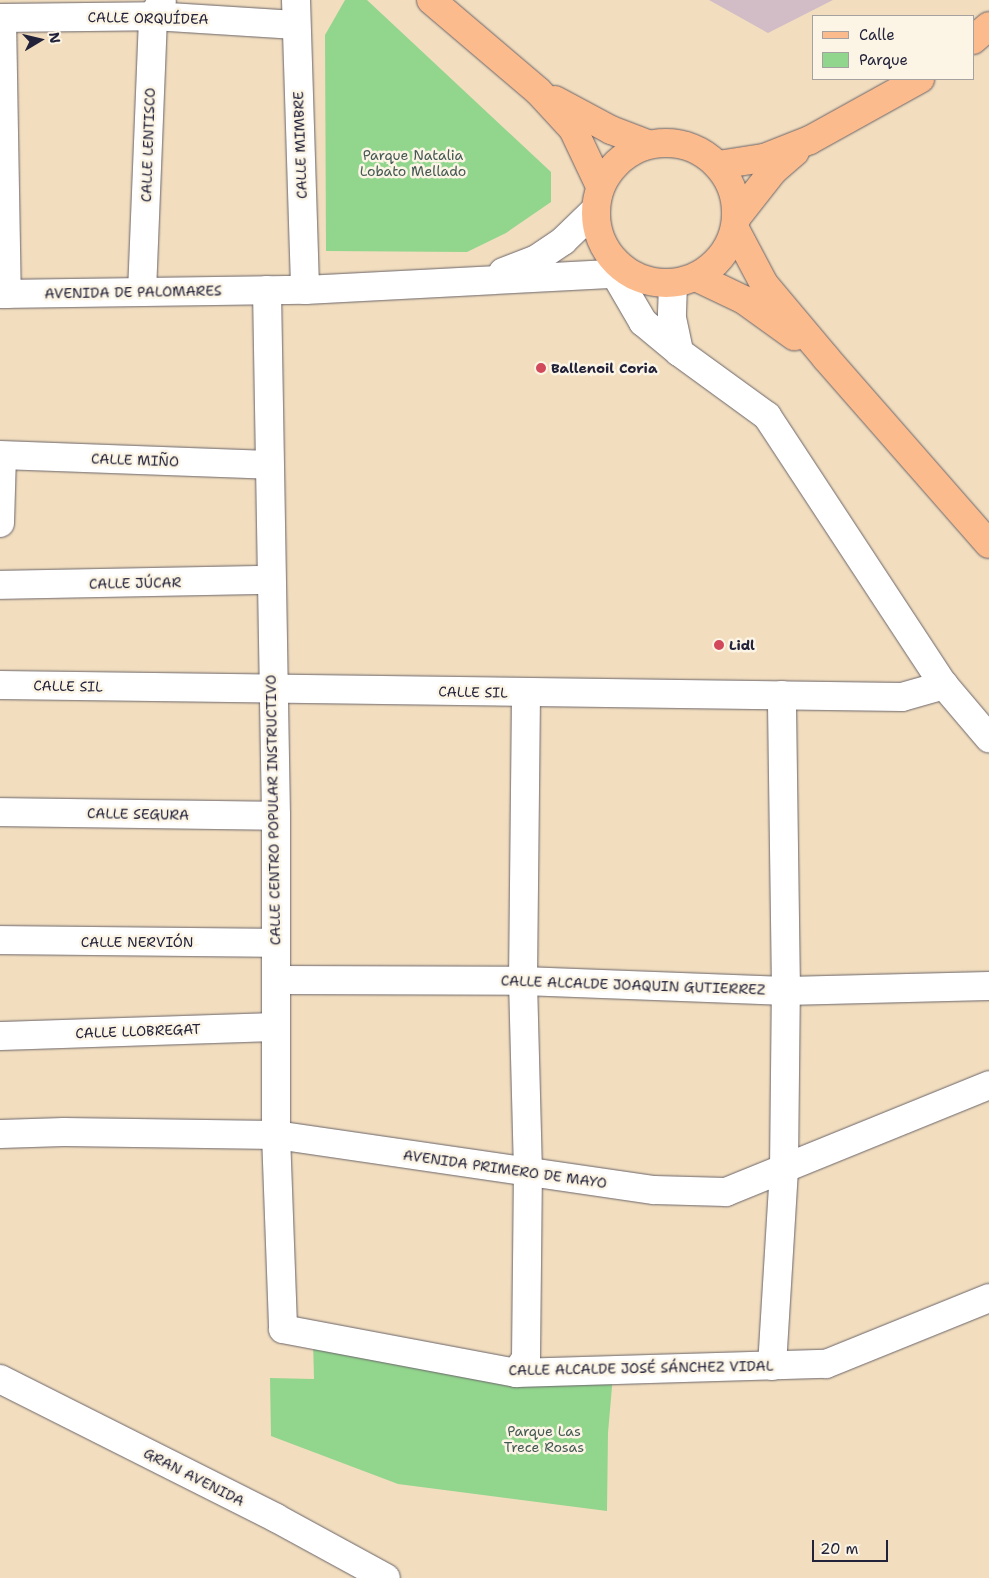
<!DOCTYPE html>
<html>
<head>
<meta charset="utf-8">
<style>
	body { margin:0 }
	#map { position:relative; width:989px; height:1578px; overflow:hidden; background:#f2debf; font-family:"Shantell Sans",sans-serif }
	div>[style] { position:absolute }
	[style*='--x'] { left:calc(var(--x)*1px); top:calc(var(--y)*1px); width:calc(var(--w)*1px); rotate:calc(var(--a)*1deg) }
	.industrial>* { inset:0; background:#d2bdc6 }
	.green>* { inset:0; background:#92d58d }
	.roads { filter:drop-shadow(0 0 1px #6b6469) drop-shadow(0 0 1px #6b6469) }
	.minor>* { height:28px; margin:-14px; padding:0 14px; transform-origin:14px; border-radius:14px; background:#fff }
	.major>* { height:28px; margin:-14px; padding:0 14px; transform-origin:14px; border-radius:14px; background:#fbbb8d }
	.major>.ring { margin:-14px; padding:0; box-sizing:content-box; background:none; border:28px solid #fbbb8d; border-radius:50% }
	.dots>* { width:14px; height:14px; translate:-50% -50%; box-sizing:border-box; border:2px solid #fcf5e5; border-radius:50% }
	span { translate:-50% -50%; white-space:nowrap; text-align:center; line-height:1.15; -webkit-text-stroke:5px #fcf5e5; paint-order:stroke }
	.street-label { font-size:14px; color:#22223b }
	.park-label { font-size:14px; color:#445854 }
	.poi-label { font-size:14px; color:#22223b; font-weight:700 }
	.left { translate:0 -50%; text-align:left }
	.legend { position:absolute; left:812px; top:15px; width:162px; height:65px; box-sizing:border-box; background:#fcf5e5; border:1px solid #a5a1a1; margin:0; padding:6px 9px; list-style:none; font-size:15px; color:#22223b }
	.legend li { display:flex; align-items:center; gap:10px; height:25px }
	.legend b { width:25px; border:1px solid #a5a1a1 }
	.north { position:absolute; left:15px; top:15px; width:50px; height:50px; -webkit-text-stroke:4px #fcf5e5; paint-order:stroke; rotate:81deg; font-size:14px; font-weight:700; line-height:20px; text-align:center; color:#22223b }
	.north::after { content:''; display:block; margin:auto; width:18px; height:22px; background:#22223b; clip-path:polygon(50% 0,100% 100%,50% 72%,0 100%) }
	.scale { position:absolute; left:812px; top:1540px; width:76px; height:22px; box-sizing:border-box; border:2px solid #22223b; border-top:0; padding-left:6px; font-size:15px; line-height:18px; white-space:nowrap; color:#22223b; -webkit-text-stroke:4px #fcf5e5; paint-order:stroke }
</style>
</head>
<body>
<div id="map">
	<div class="industrial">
		<i style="clip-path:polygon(709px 0,833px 0,768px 33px)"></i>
	</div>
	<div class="green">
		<i style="clip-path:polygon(345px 0,367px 0,551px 172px,551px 202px,506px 233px,467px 252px,326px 251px,325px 35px)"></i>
		<i style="clip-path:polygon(313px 1341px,613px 1375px,608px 1433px,607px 1511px,398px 1484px,271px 1436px,270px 1378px,314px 1379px)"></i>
	</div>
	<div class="roads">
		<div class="minor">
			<i style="--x:296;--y:0;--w:290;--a:88.2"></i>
			<i style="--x:0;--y:18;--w:153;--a:-0.7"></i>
			<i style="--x:153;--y:16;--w:143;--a:3.6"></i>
			<i style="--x:2;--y:18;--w:276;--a:89"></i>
			<i style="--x:611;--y:259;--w:16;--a:75"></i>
			<i style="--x:615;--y:274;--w:56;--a:59.7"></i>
			<i style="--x:643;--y:322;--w:47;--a:39.8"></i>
			<i style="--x:679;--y:352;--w:109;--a:36"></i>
			<i style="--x:767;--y:416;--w:322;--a:56.7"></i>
			<i style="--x:944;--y:685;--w:70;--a:49.7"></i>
			<i style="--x:503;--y:272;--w:34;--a:-21"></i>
			<i style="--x:535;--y:260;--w:34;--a:-34"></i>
			<i style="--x:563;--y:241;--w:45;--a:-44.1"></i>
			<i style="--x:673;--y:284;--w:34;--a:92"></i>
			<i style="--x:672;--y:318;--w:35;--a:78"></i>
			<i style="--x:267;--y:290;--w:526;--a:89.02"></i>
			<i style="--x:276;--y:816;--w:319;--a:90"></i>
			<i style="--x:276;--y:1135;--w:194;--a:87.9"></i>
			<i style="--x:283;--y:1329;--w:237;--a:10.7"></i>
			<i style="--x:516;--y:1373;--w:310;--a:-1.7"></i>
			<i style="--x:826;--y:1364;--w:176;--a:-22"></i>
			<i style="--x:142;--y:292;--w:276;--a:-87.7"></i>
			<i style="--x:153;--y:16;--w:17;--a:-59"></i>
			<i style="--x:0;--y:294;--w:305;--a:-0.8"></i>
			<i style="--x:305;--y:290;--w:324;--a:-3"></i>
			<i style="--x:0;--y:455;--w:269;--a:2.1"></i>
			<i style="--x:0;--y:523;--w:67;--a:-88.3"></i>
			<i style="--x:0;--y:585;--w:271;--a:-1.1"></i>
			<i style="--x:0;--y:685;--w:902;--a:0.76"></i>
			<i style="--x:902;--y:697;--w:44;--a:-15.9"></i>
			<i style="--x:0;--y:812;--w:276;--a:0.8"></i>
			<i style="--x:0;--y:940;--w:275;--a:0.6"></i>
			<i style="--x:276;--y:980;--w:247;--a:0.2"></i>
			<i style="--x:523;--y:981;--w:263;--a:2.2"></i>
			<i style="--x:786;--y:991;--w:203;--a:-1.4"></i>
			<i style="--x:0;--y:1036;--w:276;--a:-1.9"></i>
			<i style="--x:0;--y:1134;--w:64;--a:-1.8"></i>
			<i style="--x:64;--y:1132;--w:212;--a:0.8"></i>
			<i style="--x:276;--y:1135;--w:382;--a:8.3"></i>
			<i style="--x:654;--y:1190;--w:72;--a:1.6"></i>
			<i style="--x:726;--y:1192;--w:284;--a:-22.1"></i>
			<i style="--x:772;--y:1366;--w:197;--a:-86.5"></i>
			<i style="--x:784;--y:1169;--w:178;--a:-89.4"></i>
			<i style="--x:786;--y:991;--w:296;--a:-90.8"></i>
			<i style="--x:516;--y:1373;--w:18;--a:-56"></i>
			<i style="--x:526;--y:1358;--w:186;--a:-89.4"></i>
			<i style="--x:528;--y:1172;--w:191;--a:-91.5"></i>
			<i style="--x:523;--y:981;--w:289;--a:-89.4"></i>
			<i style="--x:0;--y:1379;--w:309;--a:26.7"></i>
			<i style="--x:276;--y:1518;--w:125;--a:28.6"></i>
		</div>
		<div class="major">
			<i style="--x:431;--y:0;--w:140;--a:40.4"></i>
			<i style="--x:538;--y:91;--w:52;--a:47.4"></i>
			<i style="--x:573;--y:129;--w:63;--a:64.7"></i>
			<i style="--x:973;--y:40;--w:21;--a:-41"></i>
			<i style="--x:555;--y:100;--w:64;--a:28.2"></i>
			<i style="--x:611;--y:130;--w:40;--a:21"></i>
			<i class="ring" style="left:596px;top:143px;width:112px;height:112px"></i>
			<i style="--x:718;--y:165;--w:47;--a:-8.7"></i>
			<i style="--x:764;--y:158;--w:49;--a:-21.4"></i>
			<i style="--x:810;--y:140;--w:126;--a:-29"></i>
			<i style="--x:736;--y:218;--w:60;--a:-51.8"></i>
			<i style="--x:773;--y:171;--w:29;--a:-41"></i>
			<i style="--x:735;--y:229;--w:62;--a:62.2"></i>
			<i style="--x:764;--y:284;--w:97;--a:50"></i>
			<i style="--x:826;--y:358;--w:247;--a:48.8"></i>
			<i style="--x:696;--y:277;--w:53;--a:25.6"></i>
			<i style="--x:744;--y:300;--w:62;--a:35.8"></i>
		</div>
	</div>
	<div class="dots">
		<i style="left:541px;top:368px;background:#d1495b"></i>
		<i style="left:719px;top:645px;background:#d1495b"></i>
	</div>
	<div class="street-label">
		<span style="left:148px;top:18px;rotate:1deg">CALLE ORQUÍDEA</span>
		<span style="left:148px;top:145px;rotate:-88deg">CALLE LENTISCO</span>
		<span style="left:300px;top:145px;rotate:-92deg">CALLE MIMBRE</span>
		<span style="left:133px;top:292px;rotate:-1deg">AVENIDA DE PALOMARES</span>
		<span style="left:135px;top:460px;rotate:2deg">CALLE MIÑO</span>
		<span style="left:135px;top:583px;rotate:-1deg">CALLE JÚCAR</span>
		<span style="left:68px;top:686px;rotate:1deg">CALLE SIL</span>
		<span style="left:473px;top:692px;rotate:1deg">CALLE SIL</span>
		<span style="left:273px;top:810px;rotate:-91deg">CALLE CENTRO POPULAR INSTRUCTIVO</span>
		<span style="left:138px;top:814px;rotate:1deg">CALLE SEGURA</span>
		<span style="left:137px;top:942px">CALLE NERVIÓN</span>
		<span style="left:633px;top:985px;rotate:2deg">CALLE ALCALDE JOAQUIN GUTIERREZ</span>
		<span style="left:138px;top:1031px;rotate:-2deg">CALLE LLOBREGAT</span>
		<span style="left:505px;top:1169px;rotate:8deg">AVENIDA PRIMERO DE MAYO</span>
		<span style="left:641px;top:1368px;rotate:-1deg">CALLE ALCALDE JOSÉ SÁNCHEZ VIDAL</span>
		<span style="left:194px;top:1477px;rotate:27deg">GRAN AVENIDA</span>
	</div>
	<div class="park-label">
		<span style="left:413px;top:163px">Parque Natalia<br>Lobato Mellado</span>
		<span style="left:544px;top:1439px">Parque Las<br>Trece Rosas</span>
	</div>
	<div class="poi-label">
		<span class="left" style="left:551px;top:368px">Ballenoil Coria</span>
		<span class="left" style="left:729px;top:645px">Lidl</span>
	</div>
	<ul class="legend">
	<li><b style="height:6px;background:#fbbb8d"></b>Calle</li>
	<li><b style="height:14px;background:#92d58d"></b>Parque</li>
	</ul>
	<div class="north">N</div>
	<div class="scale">20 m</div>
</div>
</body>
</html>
